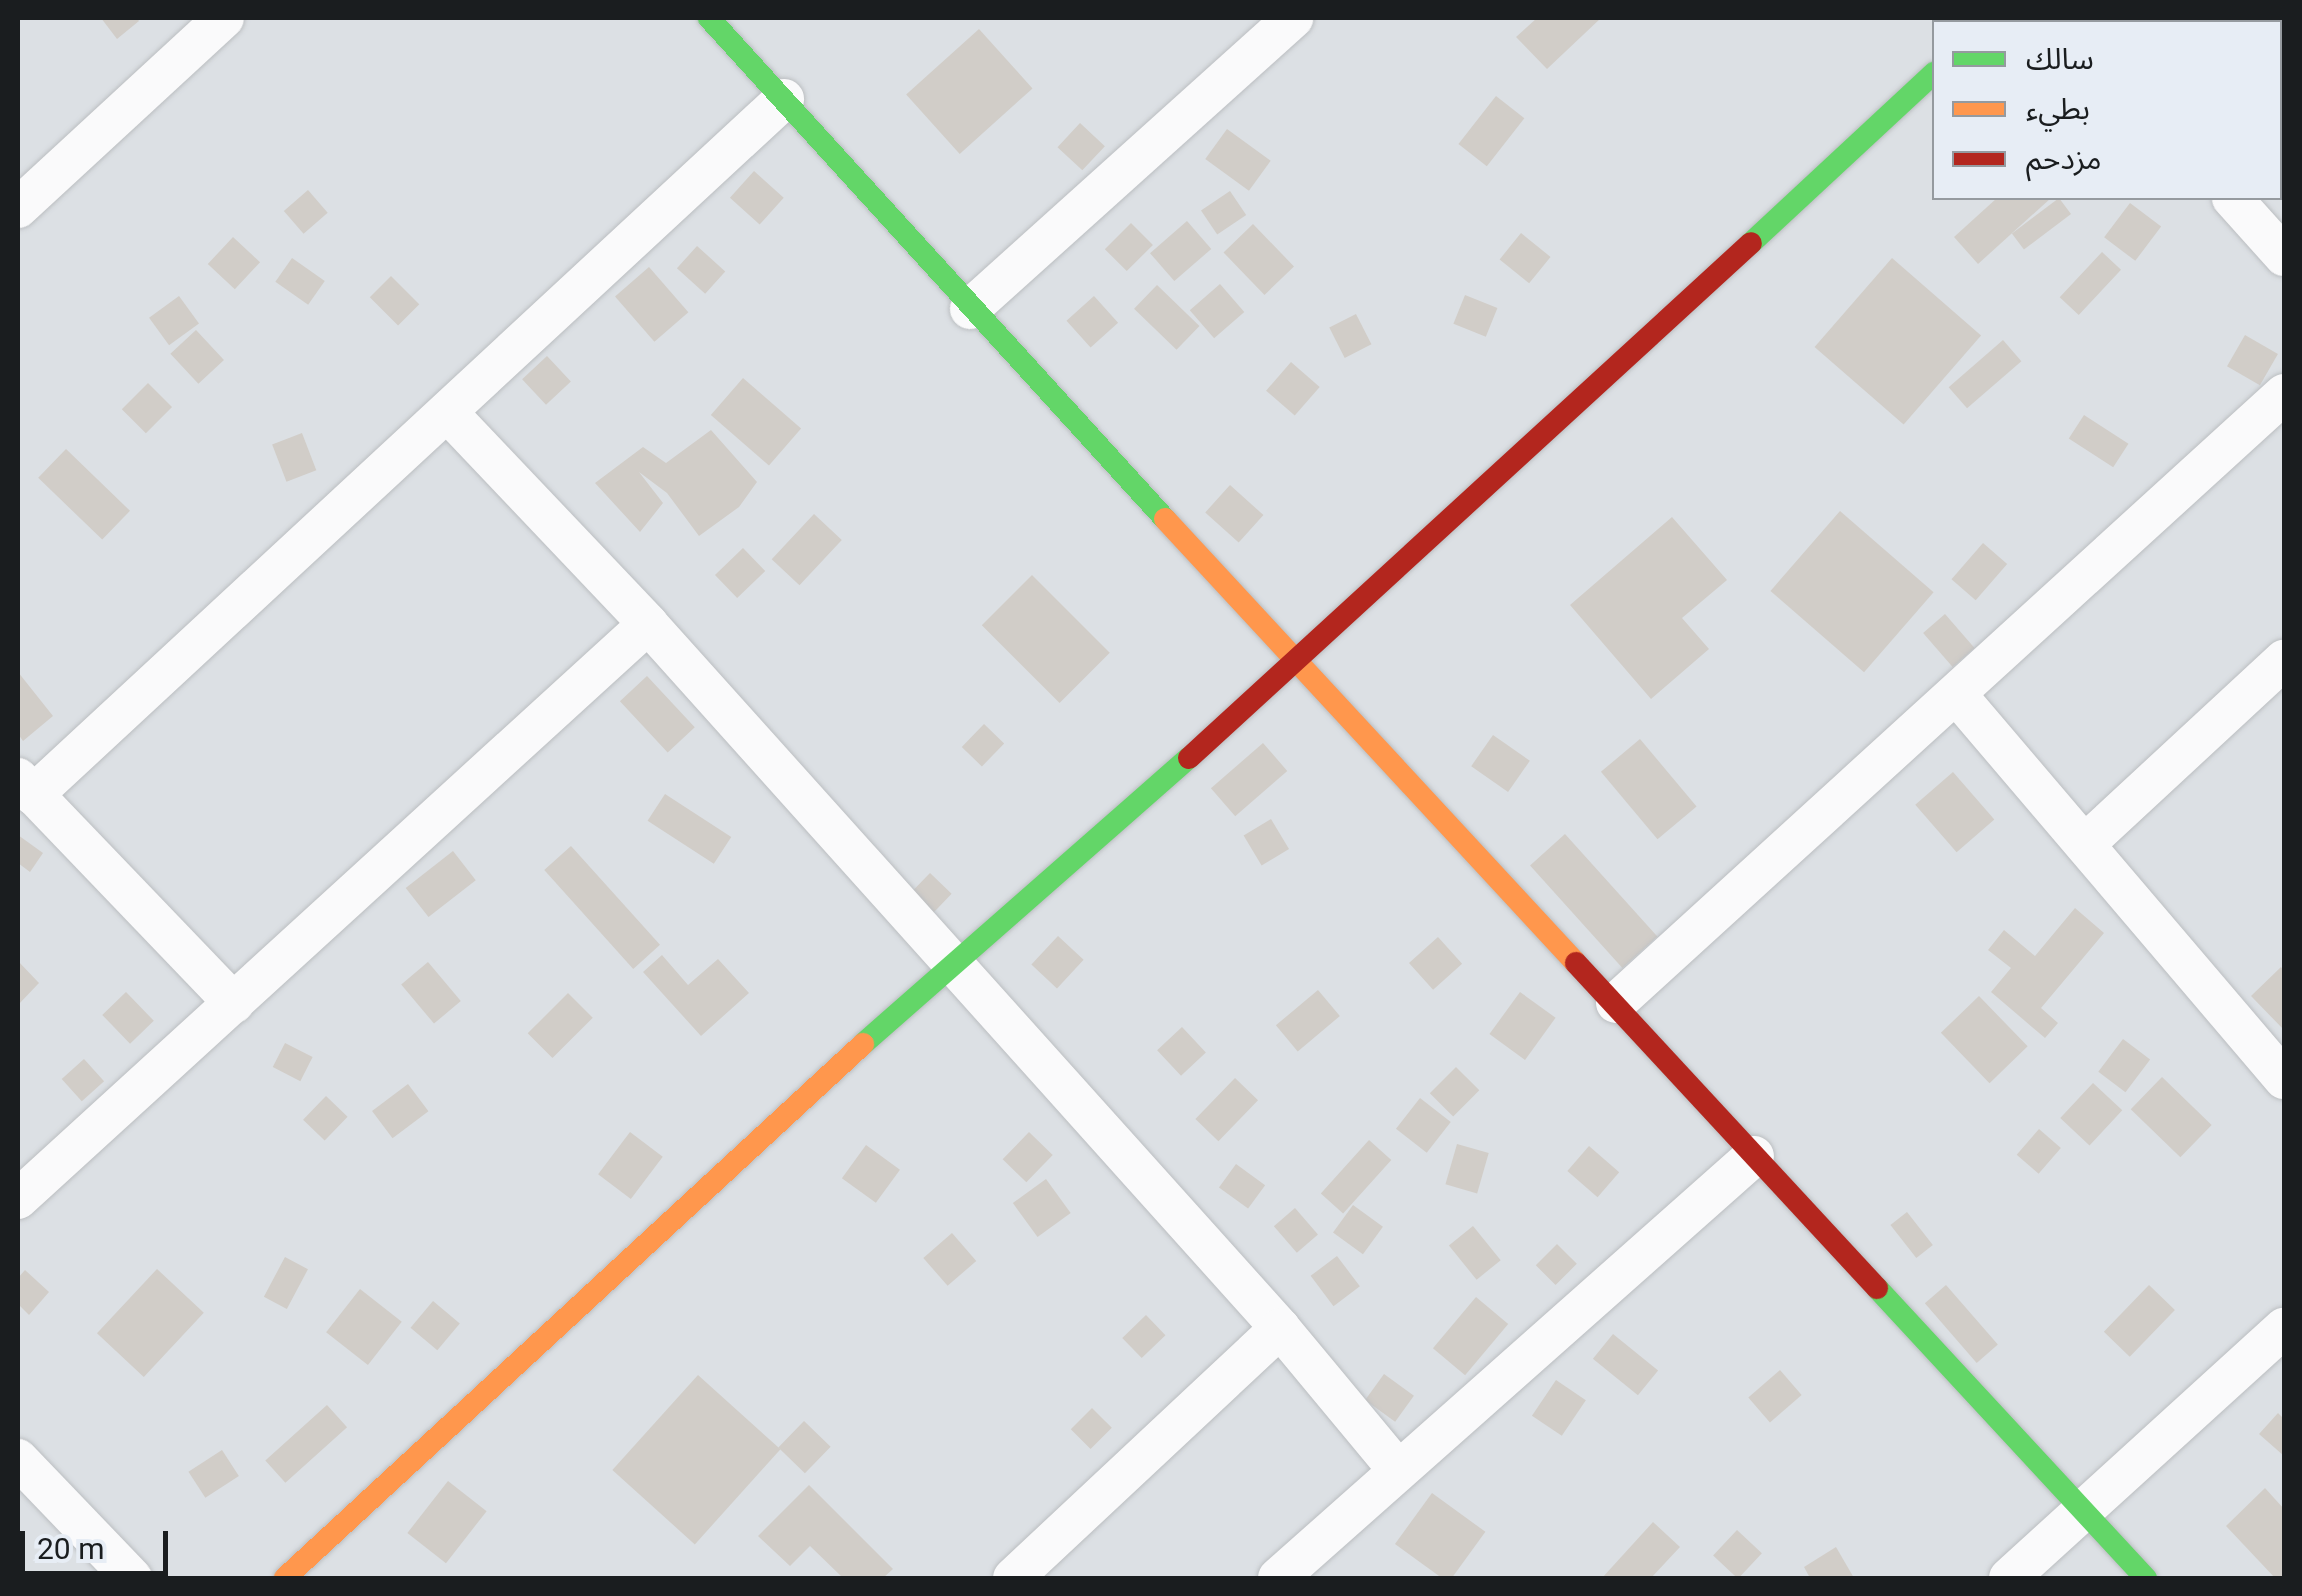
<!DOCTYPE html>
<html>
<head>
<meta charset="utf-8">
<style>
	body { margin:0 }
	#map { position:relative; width:2302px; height:1596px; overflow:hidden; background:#dce0e4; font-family:Roboto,"Noto Sans Arabic",sans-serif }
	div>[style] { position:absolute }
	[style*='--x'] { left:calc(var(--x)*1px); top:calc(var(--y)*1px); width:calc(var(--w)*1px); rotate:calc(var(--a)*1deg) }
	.building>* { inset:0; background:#d1cdc8; transform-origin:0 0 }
	.roads { filter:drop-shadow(0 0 2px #bbbec1) drop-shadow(0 0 2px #bbbec1) }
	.street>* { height:40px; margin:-20px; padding:0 20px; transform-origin:20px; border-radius:20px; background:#fafafb }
	.fast>* { height:22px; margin:-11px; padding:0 11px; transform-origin:11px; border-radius:11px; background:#63d668 }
	.slow>* { height:22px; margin:-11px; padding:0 11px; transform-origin:11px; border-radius:11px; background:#ff974d }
	.jam>* { height:22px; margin:-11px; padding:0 11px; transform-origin:11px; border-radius:11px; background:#b3261e }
	span { translate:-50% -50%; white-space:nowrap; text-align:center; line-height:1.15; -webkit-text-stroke:10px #e7edf5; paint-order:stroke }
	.frame { position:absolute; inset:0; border:20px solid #1a1d1f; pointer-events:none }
	.legend { position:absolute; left:1932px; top:20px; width:350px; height:180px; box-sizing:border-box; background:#e7edf5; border:2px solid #959a9f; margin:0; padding:12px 18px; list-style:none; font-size:30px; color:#1a1d1f }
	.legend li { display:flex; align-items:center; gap:20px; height:50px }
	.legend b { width:50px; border:2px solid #959a9f }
	.scale { position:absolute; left:20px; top:1531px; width:148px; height:45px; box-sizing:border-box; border:5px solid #1a1d1f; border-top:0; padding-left:12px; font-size:30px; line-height:35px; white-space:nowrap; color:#1a1d1f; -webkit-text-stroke:8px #e7edf5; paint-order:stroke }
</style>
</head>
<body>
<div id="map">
	<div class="building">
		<i style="clip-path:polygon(101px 18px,137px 18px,139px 21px,117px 39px)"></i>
		<i style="clip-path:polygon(1537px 18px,1601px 18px,1547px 69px,1516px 37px)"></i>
		<i style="left:979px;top:29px;width:80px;height:98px;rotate:48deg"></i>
		<i style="clip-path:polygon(2280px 34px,2284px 38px,2280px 77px)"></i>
		<i style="left:1496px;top:96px;width:36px;height:61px;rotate:38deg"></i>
		<i style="left:1080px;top:123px;width:34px;height:33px;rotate:43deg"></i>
		<i style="left:1227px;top:129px;width:54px;height:37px;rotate:36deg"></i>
		<i style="left:754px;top:171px;width:40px;height:36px;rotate:42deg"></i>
		<i style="left:308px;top:190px;width:30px;height:32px;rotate:49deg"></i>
		<i style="left:1230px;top:191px;width:29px;height:35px;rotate:56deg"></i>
		<i style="clip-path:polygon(1997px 198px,2051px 198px,1978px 264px,1954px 237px)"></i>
		<i style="left:2059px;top:198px;width:20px;height:59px;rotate:53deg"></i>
		<i style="left:2130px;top:203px;width:39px;height:43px;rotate:37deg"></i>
		<i style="left:1187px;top:221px;width:37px;height:49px;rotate:49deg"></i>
		<i style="left:1131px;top:223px;width:31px;height:37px;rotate:45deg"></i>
		<i style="left:1253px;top:224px;width:59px;height:41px;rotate:46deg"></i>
		<i style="left:1521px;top:233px;width:38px;height:34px;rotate:39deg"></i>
		<i style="left:233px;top:237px;width:37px;height:37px;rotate:43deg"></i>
		<i style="left:697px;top:246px;width:38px;height:30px;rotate:42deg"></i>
		<i style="left:2102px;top:252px;width:26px;height:62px;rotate:43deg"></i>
		<i style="left:292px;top:258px;width:40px;height:29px;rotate:35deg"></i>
		<i style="left:1892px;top:258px;width:118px;height:118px;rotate:41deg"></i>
		<i style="left:649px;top:267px;width:60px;height:45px;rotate:49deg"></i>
		<i style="left:391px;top:276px;width:40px;height:30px;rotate:45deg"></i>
		<i style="left:1220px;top:284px;width:37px;height:40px;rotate:49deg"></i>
		<i style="left:1157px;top:285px;width:59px;height:33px;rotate:44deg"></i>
		<i style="left:1465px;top:295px;width:35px;height:31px;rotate:22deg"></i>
		<i style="left:179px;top:296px;width:34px;height:37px;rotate:54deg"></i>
		<i style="left:1094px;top:296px;width:36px;height:37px;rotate:48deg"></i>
		<i style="left:1356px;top:314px;width:34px;height:30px;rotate:63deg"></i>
		<i style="left:196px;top:330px;width:41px;height:35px;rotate:47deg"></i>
		<i style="left:2245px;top:335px;width:38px;height:36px;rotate:30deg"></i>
		<i style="left:2003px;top:340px;width:28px;height:72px;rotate:49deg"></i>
		<i style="left:547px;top:356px;width:35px;height:34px;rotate:47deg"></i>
		<i style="left:1291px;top:362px;width:38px;height:38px;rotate:41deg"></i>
		<i style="left:743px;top:378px;width:77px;height:49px;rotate:41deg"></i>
		<i style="left:148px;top:383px;width:34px;height:37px;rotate:45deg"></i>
		<i style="left:2084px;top:415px;width:53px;height:28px;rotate:33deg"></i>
		<i style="clip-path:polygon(711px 430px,757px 482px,739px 507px,699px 536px,667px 493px,639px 472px,663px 503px,640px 532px,595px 483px,643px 447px,666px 463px)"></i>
		<i style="left:302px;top:433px;width:40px;height:32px;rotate:69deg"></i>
		<i style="left:66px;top:449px;width:89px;height:40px;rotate:44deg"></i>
		<i style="left:1230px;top:485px;width:45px;height:37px;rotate:42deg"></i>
		<i style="left:1840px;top:511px;width:124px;height:106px;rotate:41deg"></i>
		<i style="left:814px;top:514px;width:38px;height:62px;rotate:43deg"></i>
		<i style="clip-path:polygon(1672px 517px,1727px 580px,1682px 618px,1709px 649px,1651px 699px,1570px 605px)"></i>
		<i style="left:1983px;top:543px;width:32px;height:48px;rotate:41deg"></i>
		<i style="left:743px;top:548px;width:32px;height:39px;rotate:46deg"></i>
		<i style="left:1032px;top:575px;width:110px;height:71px;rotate:45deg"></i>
		<i style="left:1945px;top:614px;width:45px;height:29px;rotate:49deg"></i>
		<i style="clip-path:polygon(18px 672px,53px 716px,23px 741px,18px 734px)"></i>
		<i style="left:647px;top:676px;width:70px;height:37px;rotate:47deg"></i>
		<i style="left:984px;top:724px;width:28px;height:32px;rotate:44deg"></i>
		<i style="left:1493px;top:735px;width:45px;height:38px;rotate:35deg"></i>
		<i style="left:1640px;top:739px;width:88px;height:51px;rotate:50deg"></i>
		<i style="left:1263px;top:743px;width:37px;height:69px;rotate:49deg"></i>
		<i style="left:1953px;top:772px;width:63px;height:50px;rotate:49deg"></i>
		<i style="left:665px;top:794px;width:79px;height:32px;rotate:33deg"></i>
		<i style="left:1271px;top:819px;width:35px;height:32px;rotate:59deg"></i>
		<i style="left:1565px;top:834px;width:138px;height:47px;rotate:48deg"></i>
		<i style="clip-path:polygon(18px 835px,43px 853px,30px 872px,18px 863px)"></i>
		<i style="left:571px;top:846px;width:133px;height:36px;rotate:48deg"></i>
		<i style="left:453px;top:851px;width:37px;height:60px;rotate:52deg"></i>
		<i style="left:930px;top:873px;width:30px;height:30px;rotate:44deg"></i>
		<i style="clip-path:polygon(2075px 908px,2104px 933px,2041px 1008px,2058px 1023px,2045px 1038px,1991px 992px,2011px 968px,1988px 950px,2004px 930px,2035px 956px)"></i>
		<i style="left:1058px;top:936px;width:35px;height:39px;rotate:43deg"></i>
		<i style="left:1438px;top:937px;width:36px;height:39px;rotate:48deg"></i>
		<i style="clip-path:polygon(662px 955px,688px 985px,718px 959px,749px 993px,701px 1036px,643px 972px)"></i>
		<i style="clip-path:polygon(18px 961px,39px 983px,18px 1005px)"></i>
		<i style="left:428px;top:962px;width:51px;height:35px;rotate:50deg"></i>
		<i style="clip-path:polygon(2281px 967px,2284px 971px,2284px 1030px,2251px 996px)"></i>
		<i style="left:1318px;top:990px;width:34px;height:55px;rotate:50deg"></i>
		<i style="left:126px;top:992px;width:40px;height:33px;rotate:46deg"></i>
		<i style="left:1520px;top:992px;width:44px;height:52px;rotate:36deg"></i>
		<i style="left:568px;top:993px;width:35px;height:57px;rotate:45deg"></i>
		<i style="left:1979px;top:996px;width:70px;height:53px;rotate:46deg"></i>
		<i style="left:1182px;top:1027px;width:35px;height:34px;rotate:47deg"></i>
		<i style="left:2123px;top:1039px;width:34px;height:41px;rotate:37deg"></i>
		<i style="left:285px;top:1043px;width:31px;height:27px;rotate:27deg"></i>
		<i style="left:84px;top:1059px;width:30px;height:30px;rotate:48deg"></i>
		<i style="left:1456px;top:1067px;width:33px;height:37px;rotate:45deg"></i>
		<i style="left:2162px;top:1077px;width:69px;height:45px;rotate:44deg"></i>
		<i style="left:1235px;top:1078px;width:32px;height:57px;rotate:44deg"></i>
		<i style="left:2093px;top:1083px;width:40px;height:48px;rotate:43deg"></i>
		<i style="left:408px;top:1084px;width:34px;height:45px;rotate:53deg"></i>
		<i style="left:326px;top:1096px;width:30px;height:33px;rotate:44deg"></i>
		<i style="left:1420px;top:1098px;width:39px;height:39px;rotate:38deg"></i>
		<i style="left:2039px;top:1129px;width:29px;height:34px;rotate:41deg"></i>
		<i style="left:630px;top:1132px;width:41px;height:53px;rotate:37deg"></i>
		<i style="left:1029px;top:1132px;width:33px;height:38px;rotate:44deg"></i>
		<i style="left:1369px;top:1140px;width:30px;height:72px;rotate:42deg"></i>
		<i style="left:1457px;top:1144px;width:33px;height:42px;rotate:16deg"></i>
		<i style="left:866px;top:1145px;width:42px;height:41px;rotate:36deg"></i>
		<i style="left:1589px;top:1146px;width:40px;height:33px;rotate:41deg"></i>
		<i style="left:1236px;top:1164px;width:36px;height:29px;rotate:36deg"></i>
		<i style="left:1046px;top:1179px;width:42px;height:41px;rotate:54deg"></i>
		<i style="left:1353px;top:1205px;width:37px;height:34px;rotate:36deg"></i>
		<i style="left:1295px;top:1208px;width:35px;height:28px;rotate:49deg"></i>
		<i style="left:1907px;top:1212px;width:42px;height:21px;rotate:52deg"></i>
		<i style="left:1473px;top:1226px;width:44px;height:31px;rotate:51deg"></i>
		<i style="left:952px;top:1233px;width:37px;height:38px;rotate:49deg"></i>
		<i style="left:1557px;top:1244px;width:28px;height:30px;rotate:45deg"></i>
		<i style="left:1337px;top:1256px;width:38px;height:33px;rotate:53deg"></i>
		<i style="left:285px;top:1257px;width:26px;height:45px;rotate:28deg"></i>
		<i style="left:157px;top:1269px;width:64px;height:88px;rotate:43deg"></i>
		<i style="clip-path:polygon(25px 1270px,49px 1292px,29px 1315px,18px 1304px,18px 1278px)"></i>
		<i style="left:1946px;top:1285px;width:79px;height:28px;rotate:49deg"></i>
		<i style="left:2149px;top:1285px;width:36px;height:65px;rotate:44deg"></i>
		<i style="left:360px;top:1289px;width:53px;height:55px;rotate:38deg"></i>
		<i style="left:1476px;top:1297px;width:42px;height:67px;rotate:40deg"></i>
		<i style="left:433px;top:1301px;width:35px;height:35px;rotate:40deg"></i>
		<i style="left:1146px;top:1315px;width:28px;height:33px;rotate:46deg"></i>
		<i style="left:1613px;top:1334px;width:58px;height:32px;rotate:39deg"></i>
		<i style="left:1780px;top:1370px;width:33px;height:42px;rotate:49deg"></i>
		<i style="left:1384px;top:1374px;width:37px;height:32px;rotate:36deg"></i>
		<i style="left:698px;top:1375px;width:111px;height:128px;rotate:42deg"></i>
		<i style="left:1556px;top:1380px;width:36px;height:43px;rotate:34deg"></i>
		<i style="left:327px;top:1405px;width:30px;height:83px;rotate:48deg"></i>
		<i style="left:1092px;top:1408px;width:28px;height:30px;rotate:45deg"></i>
		<i style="clip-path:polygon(2278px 1413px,2284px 1419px,2284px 1456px,2259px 1434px)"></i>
		<i style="left:804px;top:1421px;width:37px;height:37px;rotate:44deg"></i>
		<i style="left:222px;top:1450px;width:31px;height:40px;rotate:57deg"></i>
		<i style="left:448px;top:1481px;width:49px;height:66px;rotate:38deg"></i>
		<i style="clip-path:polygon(809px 1485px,893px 1569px,883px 1578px,843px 1578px,810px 1546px,790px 1566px,758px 1536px)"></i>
		<i style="clip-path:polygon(2265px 1488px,2284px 1509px,2284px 1578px,2275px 1578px,2226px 1526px)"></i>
		<i style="left:1432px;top:1493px;width:66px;height:63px;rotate:36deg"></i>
		<i style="clip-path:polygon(1653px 1522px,1680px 1547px,1651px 1578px,1602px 1578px)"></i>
		<i style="left:1737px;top:1530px;width:34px;height:35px;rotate:43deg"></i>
		<i style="clip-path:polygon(1836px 1547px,1854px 1578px,1810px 1578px,1804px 1567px)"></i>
	</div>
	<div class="roads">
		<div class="street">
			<i style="--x:2072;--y:18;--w:6;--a:39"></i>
			<i style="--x:2232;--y:198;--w:78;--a:48.1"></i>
			<i style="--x:18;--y:208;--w:280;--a:-42.7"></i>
			<i style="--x:970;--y:309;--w:435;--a:-42"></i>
			<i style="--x:448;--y:413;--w:291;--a:46.5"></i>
			<i style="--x:648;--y:624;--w:946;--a:48.08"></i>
			<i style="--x:1280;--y:1328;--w:183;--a:50.3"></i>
			<i style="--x:1956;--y:694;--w:506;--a:49.57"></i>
			<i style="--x:18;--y:778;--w:312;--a:46.2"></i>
			<i style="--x:33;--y:795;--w:1024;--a:-42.82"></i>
			<i style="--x:2085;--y:844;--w:271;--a:-42.8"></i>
			<i style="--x:1616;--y:1003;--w:904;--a:-42.35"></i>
			<i style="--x:18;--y:1199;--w:853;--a:-42.39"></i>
			<i style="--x:18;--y:1459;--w:165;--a:46.2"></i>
			<i style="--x:1013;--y:1578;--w:366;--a:-43.1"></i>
			<i style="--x:1278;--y:1578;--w:636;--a:-41.56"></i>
			<i style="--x:2009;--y:1578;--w:372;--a:-42.3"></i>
		</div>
		<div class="fast">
			<i style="--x:709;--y:18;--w:677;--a:47.69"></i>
			<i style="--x:1751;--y:243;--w:250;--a:-42.9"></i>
			<i style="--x:863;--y:1044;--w:434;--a:-41.3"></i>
			<i style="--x:1877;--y:1288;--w:396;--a:47.2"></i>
		</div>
		<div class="slow">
			<i style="--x:1165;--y:519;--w:605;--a:47.21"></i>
			<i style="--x:285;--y:1578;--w:787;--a:-42.73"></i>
		</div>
		<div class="jam">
			<i style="--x:1988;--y:22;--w:7;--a:-34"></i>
			<i style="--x:1189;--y:758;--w:762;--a:-42.5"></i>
			<i style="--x:1576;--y:963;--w:443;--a:47.2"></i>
		</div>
	</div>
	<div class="frame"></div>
	<ul class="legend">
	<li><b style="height:12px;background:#63d668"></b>سالك</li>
	<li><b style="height:12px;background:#ff974d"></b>بطيء</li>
	<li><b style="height:12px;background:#b3261e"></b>مزدحم</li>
	</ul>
	<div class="scale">20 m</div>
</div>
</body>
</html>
